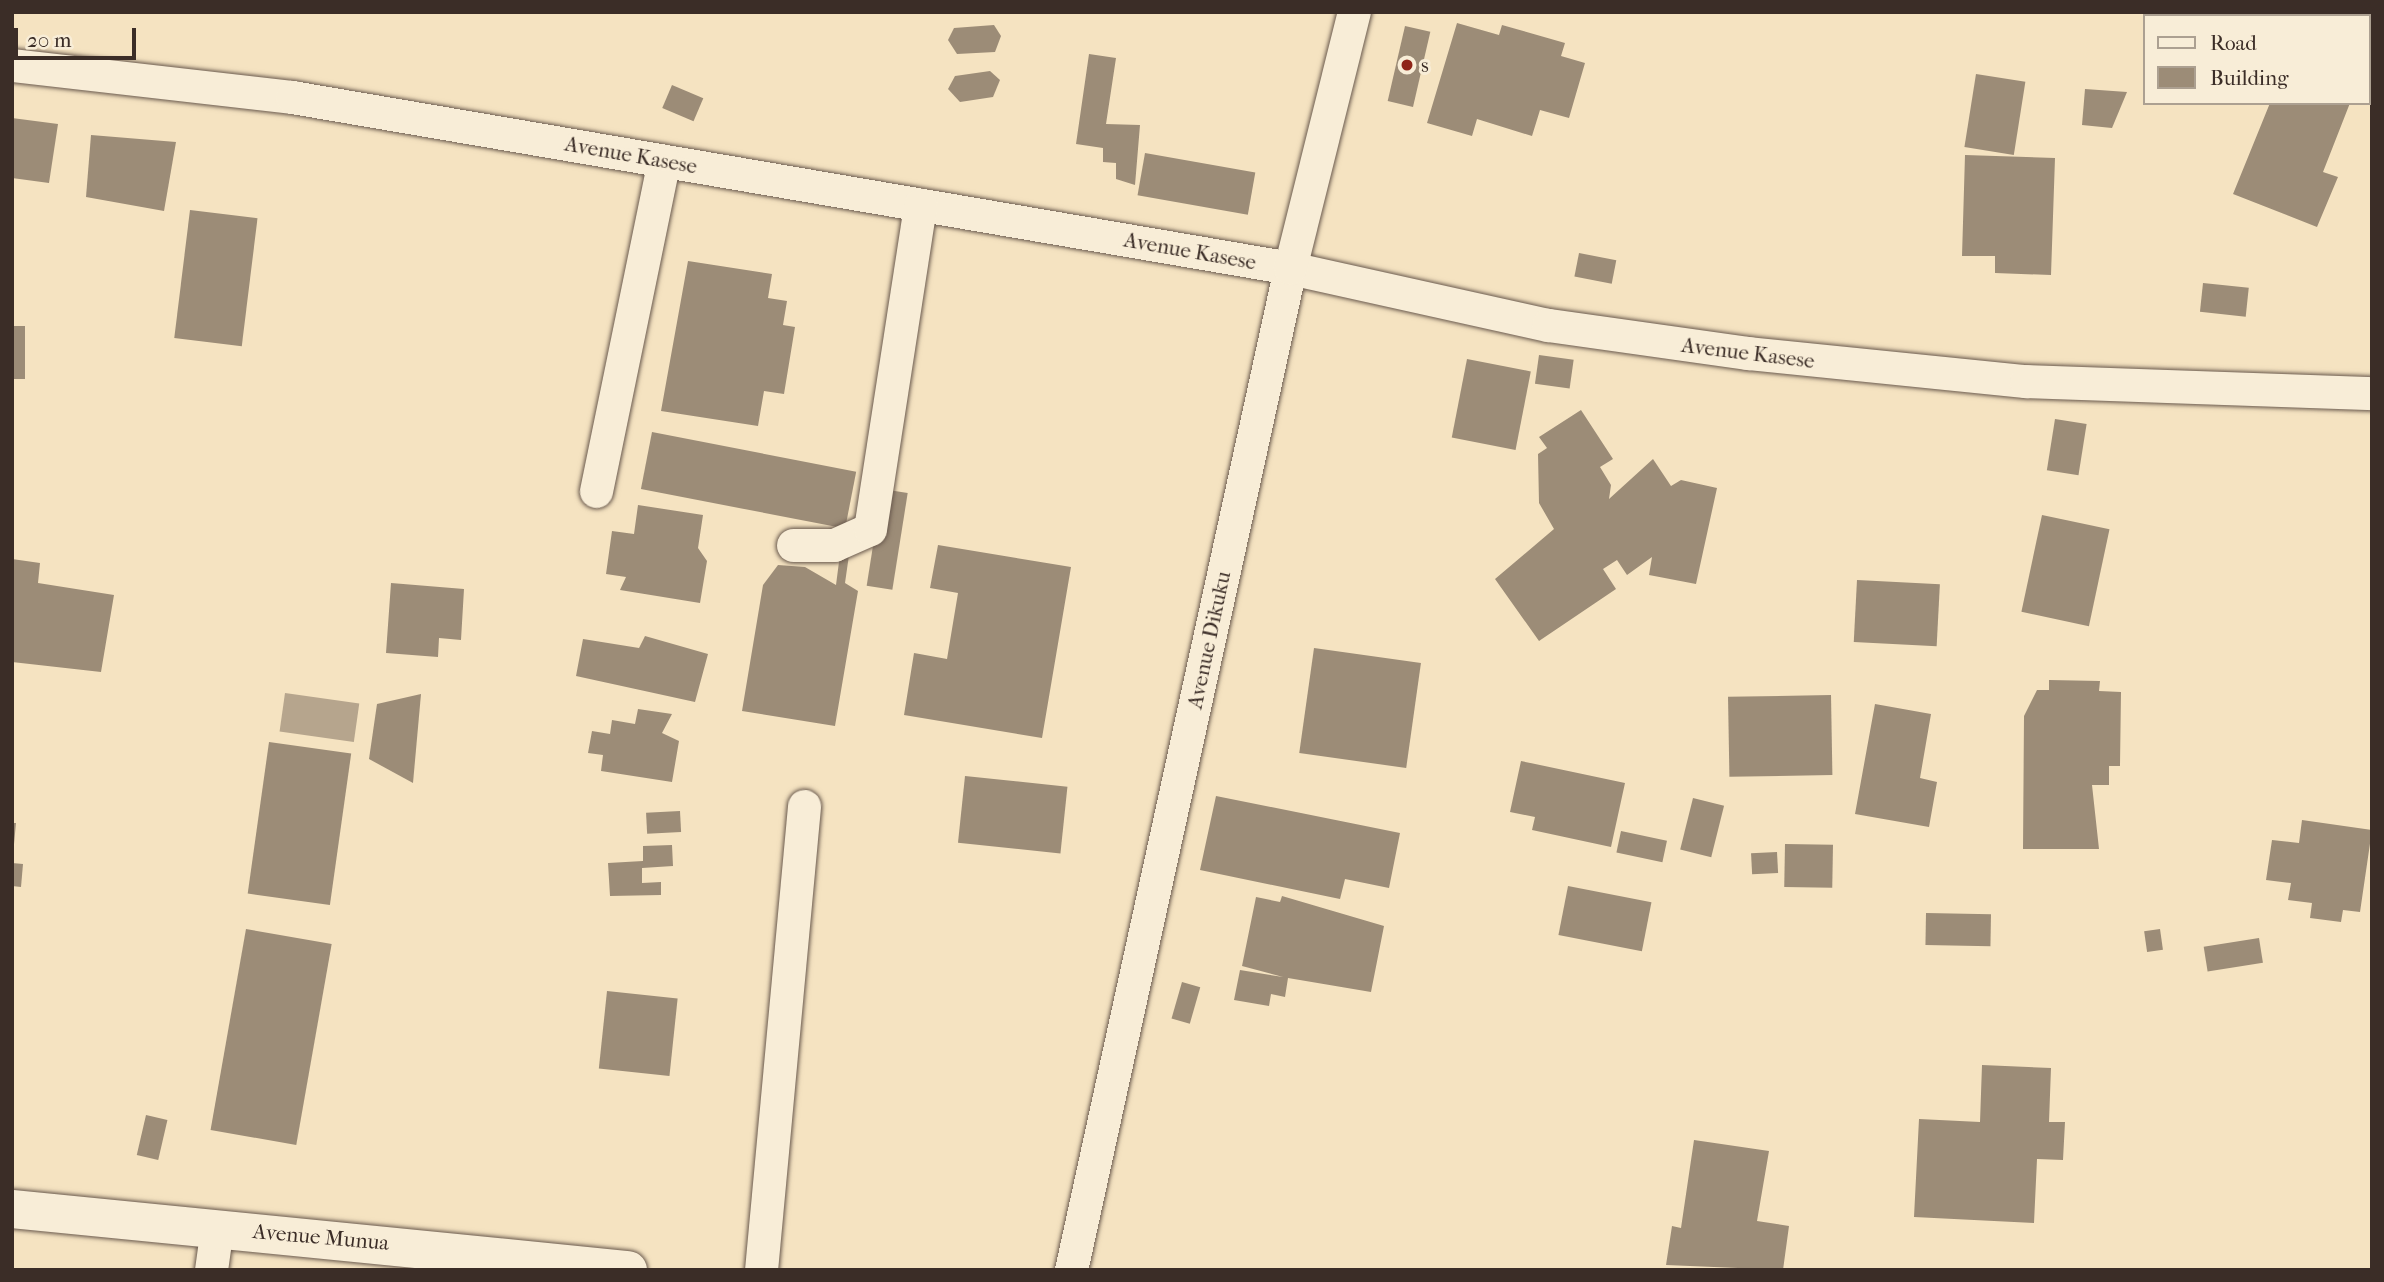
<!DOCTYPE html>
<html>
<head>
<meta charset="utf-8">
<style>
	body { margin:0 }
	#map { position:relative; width:2384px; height:1282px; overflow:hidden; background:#f5e3c1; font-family:"IM FELL French Canon",serif }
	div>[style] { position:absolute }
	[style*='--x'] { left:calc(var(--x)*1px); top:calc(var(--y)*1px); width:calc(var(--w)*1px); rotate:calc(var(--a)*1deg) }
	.water>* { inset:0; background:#b6a58d; transform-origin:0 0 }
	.building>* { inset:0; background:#9c8c77; transform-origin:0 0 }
	.roads { filter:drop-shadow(0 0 2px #6a5a4e) drop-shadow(0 0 2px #6a5a4e) }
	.minor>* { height:33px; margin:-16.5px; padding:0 16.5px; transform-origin:16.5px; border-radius:16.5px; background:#f8edd7 }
	.secondary>* { height:38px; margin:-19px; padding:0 19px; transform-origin:19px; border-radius:19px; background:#f8edd7 }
	.dots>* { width:19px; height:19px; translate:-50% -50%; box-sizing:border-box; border:4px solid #f8edd7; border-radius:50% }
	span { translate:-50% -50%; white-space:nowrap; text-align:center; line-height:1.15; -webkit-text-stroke:6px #f8edd7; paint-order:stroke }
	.poi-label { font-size:21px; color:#3b2d27 }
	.left { translate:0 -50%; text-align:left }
	.street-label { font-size:21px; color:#3b2d27 }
	.frame { position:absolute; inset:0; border:14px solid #3b2d27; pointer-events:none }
	.legend { position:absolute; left:2143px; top:14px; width:228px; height:91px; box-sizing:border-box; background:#f8edd7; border:2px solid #aca091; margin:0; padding:9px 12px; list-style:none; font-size:21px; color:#3b2d27 }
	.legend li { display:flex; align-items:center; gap:14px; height:35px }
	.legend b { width:35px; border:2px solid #aca091 }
	.scale { position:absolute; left:14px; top:28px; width:122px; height:32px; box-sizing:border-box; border:4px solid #3b2d27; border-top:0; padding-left:9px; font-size:21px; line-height:24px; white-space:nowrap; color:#3b2d27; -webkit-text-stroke:5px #f8edd7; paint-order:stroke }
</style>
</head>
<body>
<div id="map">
	<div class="water">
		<i style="left:285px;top:693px;width:75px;height:39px;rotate:8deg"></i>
	</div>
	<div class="building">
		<i style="clip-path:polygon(1457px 23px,1499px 35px,1502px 25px,1565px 43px,1561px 56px,1585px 63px,1569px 118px,1540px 110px,1532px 136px,1477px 119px,1472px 136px,1427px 123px)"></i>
		<i style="clip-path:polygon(994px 25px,1001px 36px,995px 52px,957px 54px,948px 40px,954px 28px)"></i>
		<i style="left:1405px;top:26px;width:26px;height:77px;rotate:13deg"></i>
		<i style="clip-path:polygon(1089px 54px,1116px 58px,1106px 124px,1140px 125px,1135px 185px,1116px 179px,1116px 163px,1103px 162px,1103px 148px,1076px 144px)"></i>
		<i style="clip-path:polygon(990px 71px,1000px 80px,993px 97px,960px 102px,948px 89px,955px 76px)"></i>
		<i style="left:1976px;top:74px;width:50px;height:74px;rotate:9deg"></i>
		<i style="left:672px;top:85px;width:34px;height:25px;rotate:23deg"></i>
		<i style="clip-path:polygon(2085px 89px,2127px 92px,2112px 128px,2082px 125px)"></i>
		<i style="clip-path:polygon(2270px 103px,2350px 103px,2323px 172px,2338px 177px,2317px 227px,2233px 194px)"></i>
		<i style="clip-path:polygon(12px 118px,58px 124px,49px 183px,12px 178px)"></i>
		<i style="clip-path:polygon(91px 135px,176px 142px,164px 211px,86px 197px)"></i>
		<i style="left:1145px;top:153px;width:112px;height:43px;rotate:10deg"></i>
		<i style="clip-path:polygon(1965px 155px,2055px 158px,2051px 275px,1995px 273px,1995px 256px,1962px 256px)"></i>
		<i style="left:190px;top:210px;width:68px;height:129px;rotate:7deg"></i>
		<i style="left:1579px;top:253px;width:38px;height:24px;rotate:11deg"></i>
		<i style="clip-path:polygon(688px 261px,772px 274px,768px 298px,787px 301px,783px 325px,795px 327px,784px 394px,764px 391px,758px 426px,661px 411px)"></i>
		<i style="left:2203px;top:283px;width:46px;height:29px;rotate:6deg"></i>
		<i style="left:12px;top:326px;width:13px;height:53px"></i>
		<i style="left:1539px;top:355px;width:35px;height:29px;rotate:8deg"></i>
		<i style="left:1467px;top:359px;width:65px;height:80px;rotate:11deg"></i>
		<i style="clip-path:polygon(1581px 410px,1613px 459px,1600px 467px,1611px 485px,1609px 499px,1653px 459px,1671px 486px,1681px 480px,1717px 488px,1696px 584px,1649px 575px,1652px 557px,1627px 575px,1617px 560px,1603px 569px,1616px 589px,1539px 641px,1495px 579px,1554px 529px,1539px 503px,1538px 454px,1547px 448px,1539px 437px)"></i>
		<i style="left:2055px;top:419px;width:32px;height:52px;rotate:9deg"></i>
		<i style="left:652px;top:432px;width:208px;height:58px;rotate:11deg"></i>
		<i style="left:882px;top:489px;width:26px;height:98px;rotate:9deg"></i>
		<i style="clip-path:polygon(638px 505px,703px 515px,698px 548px,707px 561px,700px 603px,620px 590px,626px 577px,606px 574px,612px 531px,634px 534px)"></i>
		<i style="left:2042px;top:515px;width:69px;height:99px;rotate:12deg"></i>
		<i style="clip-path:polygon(938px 545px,1071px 567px,1042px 738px,904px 715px,914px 653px,947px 659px,958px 593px,930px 588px)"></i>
		<i style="clip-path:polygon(840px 554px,849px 555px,845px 583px,858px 591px,835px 726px,742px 711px,763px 585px,778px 565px,805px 567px,836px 585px)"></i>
		<i style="clip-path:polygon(12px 559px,40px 563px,38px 583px,114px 595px,101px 672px,12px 662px)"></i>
		<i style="left:1857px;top:580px;width:83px;height:62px;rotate:3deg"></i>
		<i style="clip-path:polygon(391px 583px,464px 589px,461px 640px,439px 638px,438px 657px,386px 653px)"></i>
		<i style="clip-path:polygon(645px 636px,708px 654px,695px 702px,576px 676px,583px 639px,639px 648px)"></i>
		<i style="left:1314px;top:648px;width:108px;height:106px;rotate:8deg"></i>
		<i style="clip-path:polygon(2049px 680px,2100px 681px,2099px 691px,2121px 692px,2120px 766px,2109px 766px,2109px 785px,2092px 785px,2099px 849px,2023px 849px,2024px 716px,2037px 690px,2049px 690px)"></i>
		<i style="clip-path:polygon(421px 694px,413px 783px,369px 759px,377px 704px)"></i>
		<i style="left:1831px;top:695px;width:80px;height:103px;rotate:89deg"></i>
		<i style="clip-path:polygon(1875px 704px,1931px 714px,1920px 778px,1937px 782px,1929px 827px,1855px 814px)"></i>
		<i style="clip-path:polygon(638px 709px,672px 714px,662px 733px,679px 741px,672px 782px,601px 771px,603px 755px,588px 753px,592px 731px,610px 734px,612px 720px,635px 724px)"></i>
		<i style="left:269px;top:742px;width:83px;height:153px;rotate:8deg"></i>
		<i style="clip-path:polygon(1521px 761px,1625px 783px,1611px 847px,1532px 830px,1535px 817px,1510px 812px)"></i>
		<i style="left:965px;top:776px;width:103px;height:67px;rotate:6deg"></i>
		<i style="clip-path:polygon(1216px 796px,1400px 833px,1389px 888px,1345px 879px,1340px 899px,1200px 870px)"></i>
		<i style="left:1693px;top:798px;width:32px;height:53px;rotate:14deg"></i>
		<i style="left:680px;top:811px;width:21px;height:34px;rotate:87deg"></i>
		<i style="clip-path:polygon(2302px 820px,2372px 830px,2360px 912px,2343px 910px,2341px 922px,2310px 918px,2312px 903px,2288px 900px,2291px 883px,2266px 880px,2272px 840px,2299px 843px)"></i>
		<i style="clip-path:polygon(12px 823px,16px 823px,14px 844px,12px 843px)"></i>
		<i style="left:1621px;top:831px;width:47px;height:22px;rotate:12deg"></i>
		<i style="left:1785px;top:844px;width:48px;height:43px;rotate:1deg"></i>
		<i style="clip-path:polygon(672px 845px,673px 866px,642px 868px,642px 883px,661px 882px,661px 895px,610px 896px,608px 863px,643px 861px,643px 846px)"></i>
		<i style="left:1777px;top:852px;width:21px;height:26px;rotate:87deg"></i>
		<i style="clip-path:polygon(12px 863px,23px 864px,21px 887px,12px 886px)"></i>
		<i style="left:1568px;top:886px;width:85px;height:50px;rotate:11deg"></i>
		<i style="clip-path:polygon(1282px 896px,1384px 926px,1371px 992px,1288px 978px,1285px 997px,1271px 994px,1269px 1006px,1234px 1000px,1240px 970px,1283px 977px,1242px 966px,1256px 897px,1280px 902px)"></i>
		<i style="left:1926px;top:913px;width:65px;height:32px;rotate:1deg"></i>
		<i style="left:246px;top:929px;width:87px;height:204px;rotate:10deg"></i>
		<i style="left:2160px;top:929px;width:21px;height:16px;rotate:82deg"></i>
		<i style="left:2259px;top:938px;width:25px;height:56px;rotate:81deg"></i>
		<i style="left:1182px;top:982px;width:19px;height:38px;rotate:16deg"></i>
		<i style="left:607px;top:991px;width:71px;height:78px;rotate:6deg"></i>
		<i style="clip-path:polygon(1982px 1065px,2051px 1068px,2049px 1122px,2065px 1122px,2063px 1160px,2037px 1159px,2034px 1223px,1914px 1217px,1919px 1119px,1980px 1122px)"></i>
		<i style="left:146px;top:1115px;width:22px;height:41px;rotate:13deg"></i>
		<i style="clip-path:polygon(1694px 1140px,1769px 1151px,1757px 1221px,1789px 1226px,1783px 1270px,1666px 1265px,1672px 1226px,1681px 1228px)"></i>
	</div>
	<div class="roads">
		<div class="minor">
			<i style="--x:12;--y:65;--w:282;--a:6.5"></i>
			<i style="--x:292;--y:97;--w:1013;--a:9.72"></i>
			<i style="--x:1290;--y:268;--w:264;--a:12.5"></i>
			<i style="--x:1548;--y:325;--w:202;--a:8"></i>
			<i style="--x:1748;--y:353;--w:279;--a:5.8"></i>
			<i style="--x:2026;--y:381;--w:346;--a:2"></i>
			<i style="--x:596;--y:491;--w:337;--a:-78.4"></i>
			<i style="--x:793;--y:545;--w:41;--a:0"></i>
			<i style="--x:834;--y:545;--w:39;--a:-24"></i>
			<i style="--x:870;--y:529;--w:328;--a:-81.2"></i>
			<i style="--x:211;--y:1270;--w:43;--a:-82.1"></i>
			<i style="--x:761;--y:1270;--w:466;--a:-84.7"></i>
			<i style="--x:1071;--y:1270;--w:1026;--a:-77.67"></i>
			<i style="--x:1290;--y:268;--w:264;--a:-76"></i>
		</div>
		<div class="secondary">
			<i style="--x:12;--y:1209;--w:619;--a:5.66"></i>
		</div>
	</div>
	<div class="dots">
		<i style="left:1407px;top:65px;background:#8f2418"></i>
	</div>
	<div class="poi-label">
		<span class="left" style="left:1421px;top:65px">s</span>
	</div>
	<div class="street-label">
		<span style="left:631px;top:155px;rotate:10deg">Avenue Kasese</span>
		<span style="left:1190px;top:251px;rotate:10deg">Avenue Kasese</span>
		<span style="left:1748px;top:353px;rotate:7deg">Avenue Kasese</span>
		<span style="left:1209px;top:640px;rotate:-78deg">Avenue Dikuku</span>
		<span style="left:321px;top:1237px;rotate:5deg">Avenue Munua</span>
	</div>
	<div class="frame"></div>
	<ul class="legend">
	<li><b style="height:9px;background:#f8edd7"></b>Road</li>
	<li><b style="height:19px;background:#9c8c77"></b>Building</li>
	</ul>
	<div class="scale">20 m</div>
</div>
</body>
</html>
